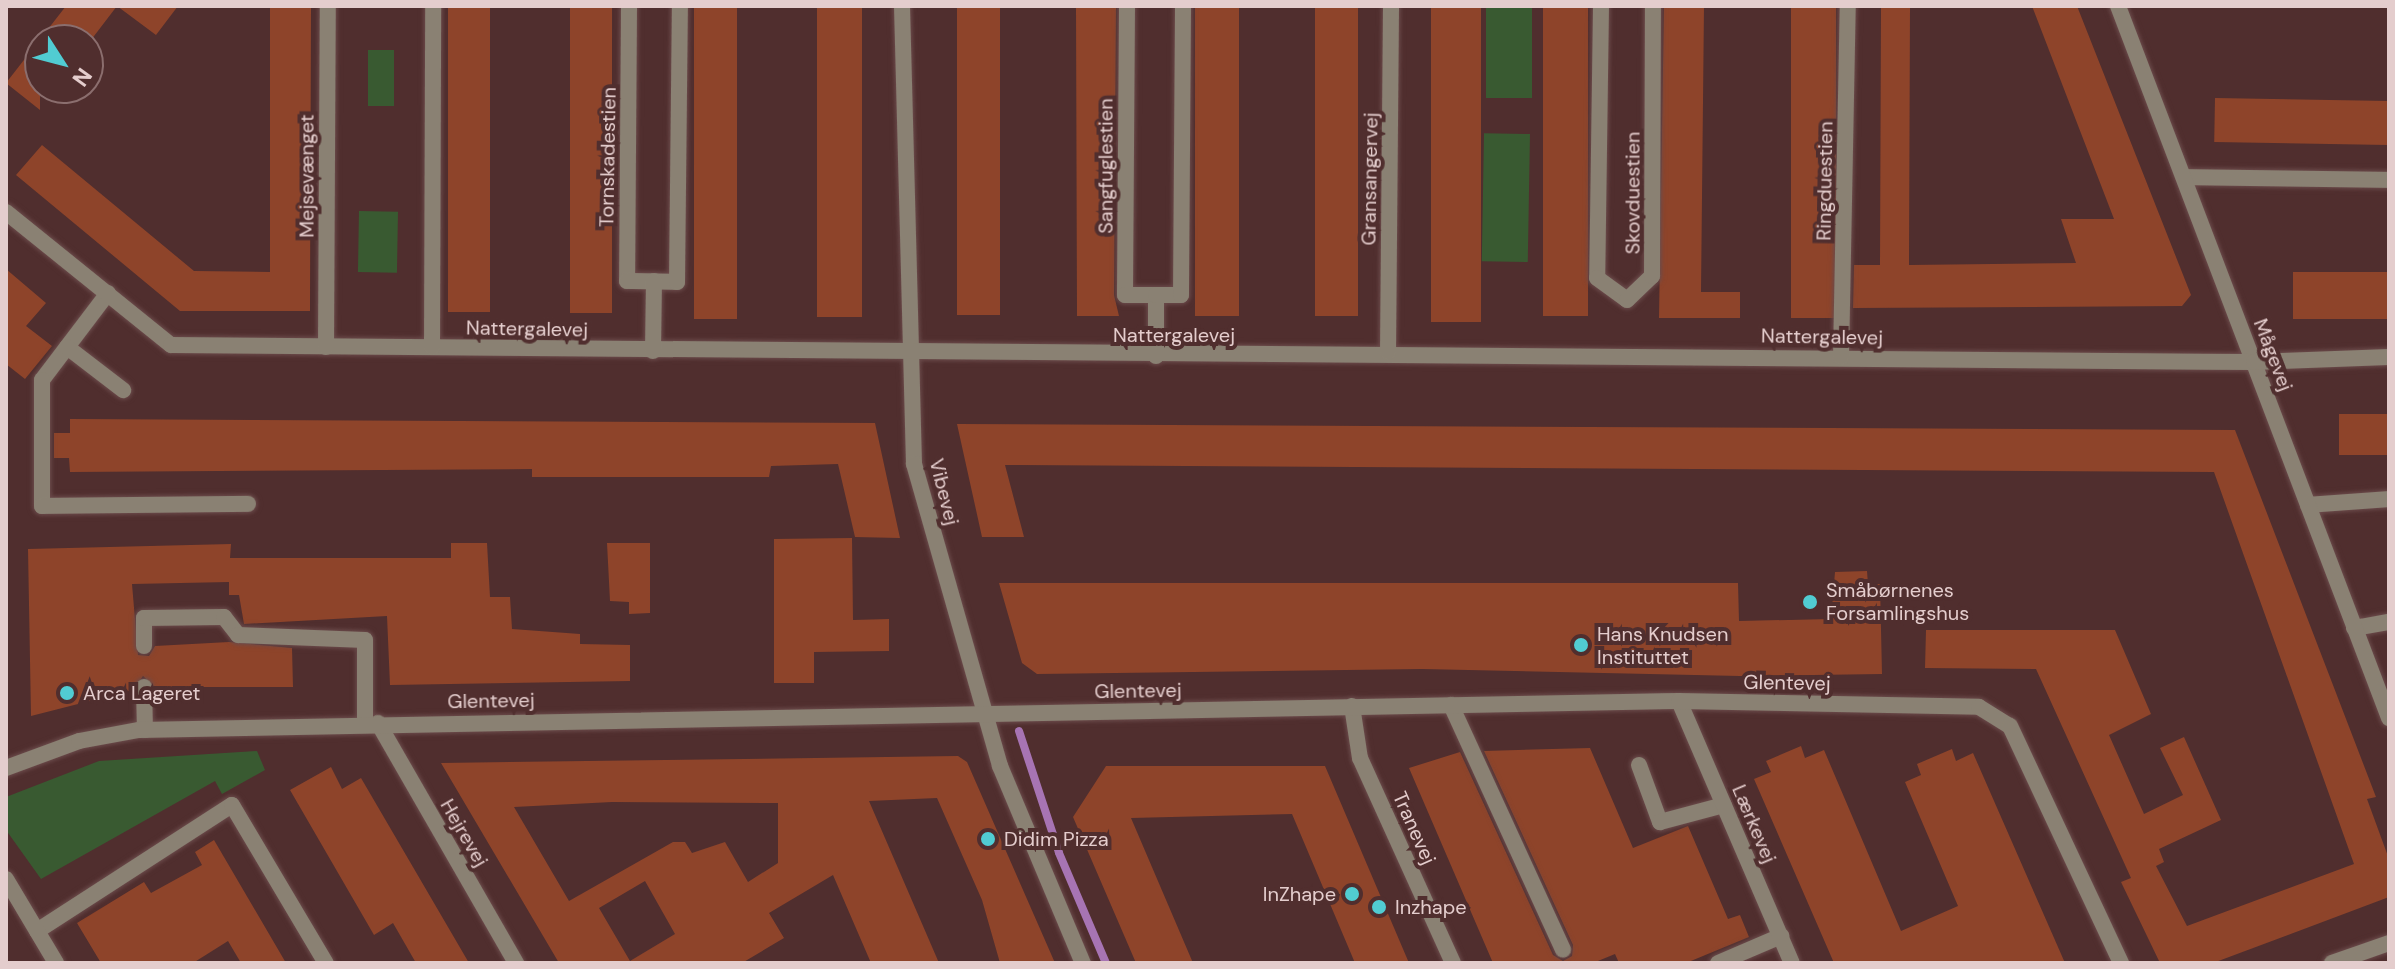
<!DOCTYPE html>
<html>
<head>
<meta charset="utf-8">
<style>
	body { margin:0 }
	#map { position:relative; width:2395px; height:969px; overflow:hidden; background:#502e2e; font-family:"DM Sans",sans-serif }
	div>[style] { position:absolute }
	[style*='--x'] { left:calc(var(--x)*1px); top:calc(var(--y)*1px); width:calc(var(--w)*1px); rotate:calc(var(--a)*1deg) }
	.green>* { inset:0; background:#395a31; transform-origin:0 0 }
	.stream>* { height:8px; margin:-4px; padding:0 4px; transform-origin:4px; border-radius:4px; background:#a774b3 }
	.building>* { inset:0; background:#8e442a; transform-origin:0 0 }
	.roads { filter:drop-shadow(0 0 2px #6b4b4b) drop-shadow(0 0 2px #6b4b4b) }
	.service>* { height:16px; margin:-8px; padding:0 8px; transform-origin:8px; border-radius:8px; background:#8a8173 }
	.minor>* { height:16px; margin:-8px; padding:0 8px; transform-origin:8px; border-radius:8px; background:#8a8173 }
	.dots>* { width:22px; height:22px; translate:-50% -50%; box-sizing:border-box; border:4px solid #502e2e; border-radius:50% }
	span { translate:-50% -50%; white-space:nowrap; text-align:center; line-height:1.15; -webkit-text-stroke:8px #502e2e; paint-order:stroke }
	.street-label { font-size:20px; color:#e4cdcd }
	.poi-label { font-size:20px; color:#e4cdcd }
	.left { translate:0 -50%; text-align:left }
	.right { translate:-100% -50%; text-align:right }
	.frame { position:absolute; inset:0; border:8px solid #e4cdcd; pointer-events:none }
	.north { position:absolute; left:24px; top:24px; width:80px; height:80px; box-sizing:border-box; background:#502e2e; border:2px solid #8b6e6e; border-radius:50%; rotate:126deg; font-size:22px; font-weight:700; line-height:32px; text-align:center; color:#e4cdcd }
	.north::after { content:''; display:block; margin:auto; width:28px; height:36px; background:#51ccd2; clip-path:polygon(50% 0,100% 100%,50% 72%,0 100%) }
</style>
</head>
<body>
<div id="map">
	<div class="green">
		<i style="left:1486px;top:6px;width:46px;height:92px"></i>
		<i style="left:368px;top:50px;width:26px;height:56px"></i>
		<i style="left:1530px;top:134px;width:128px;height:46px;rotate:91deg"></i>
		<i style="left:359px;top:211px;width:39px;height:61px;rotate:1deg"></i>
		<i style="clip-path:polygon(257px 751px,265px 770px,222px 794px,215px 781px,41px 879px,6px 830px,6px 797px,99px 761px)"></i>
	</div>
	<div class="stream">
		<i style="--x:1019;--y:731;--w:128;--a:71.8"></i>
		<i style="--x:1059;--y:853;--w:120;--a:66.9"></i>
	</div>
	<div class="building">
		<i style="clip-path:polygon(66px 6px,178px 6px,156px 35px,117px 6px,91px 40px,40px 40px,40px 110px,6px 83px)"></i>
		<i style="clip-path:polygon(270px 6px,311px 6px,310px 311px,180px 311px,16px 175px,42px 145px,194px 271px,270px 272px)"></i>
		<i style="left:448px;top:6px;width:42px;height:306px"></i>
		<i style="left:570px;top:6px;width:42px;height:307px"></i>
		<i style="left:694px;top:6px;width:43px;height:313px"></i>
		<i style="left:817px;top:6px;width:45px;height:311px"></i>
		<i style="left:957px;top:6px;width:43px;height:309px"></i>
		<i style="clip-path:polygon(1076px 6px,1116px 6px,1114px 295px,1119px 316px,1077px 316px)"></i>
		<i style="left:1195px;top:6px;width:44px;height:310px"></i>
		<i style="left:1315px;top:6px;width:43px;height:310px"></i>
		<i style="left:1431px;top:6px;width:50px;height:316px"></i>
		<i style="left:1543px;top:6px;width:45px;height:310px"></i>
		<i style="clip-path:polygon(1664px 6px,1704px 6px,1701px 292px,1740px 292px,1740px 318px,1659px 318px)"></i>
		<i style="left:1791px;top:6px;width:45px;height:312px"></i>
		<i style="clip-path:polygon(1881px 6px,1910px 6px,1909px 265px,2076px 263px,2061px 219px,2114px 219px,2032px 6px,2077px 6px,2191px 295px,2182px 306px,1853px 308px,1854px 265px,1880px 265px)"></i>
		<i style="left:2215px;top:98px;width:174px;height:44px;rotate:1deg"></i>
		<i style="clip-path:polygon(6px 269px,46px 303px,26px 326px,52px 346px,25px 379px,6px 364px)"></i>
		<i style="left:2389px;top:272px;width:47px;height:96px;rotate:90deg"></i>
		<i style="left:2339px;top:414px;width:50px;height:41px"></i>
		<i style="clip-path:polygon(70px 419px,875px 423px,900px 538px,855px 537px,838px 464px,771px 466px,769px 477px,532px 477px,532px 469px,70px 472px,69px 458px,54px 458px,54px 433px,70px 433px)"></i>
		<i style="clip-path:polygon(957px 424px,2235px 430px,2376px 797px,2367px 799px,2389px 859px,2389px 897px,2213px 963px,2160px 963px,2121px 882px,2131px 878px,2036px 669px,1925px 668px,1926px 630px,2115px 630px,2151px 714px,2109px 735px,2144px 814px,2183px 795px,2160px 748px,2184px 737px,2221px 820px,2159px 849px,2164px 862px,2156px 866px,2187px 926px,2354px 864px,2214px 472px,1005px 465px,1024px 537px,982px 537px)"></i>
		<i style="clip-path:polygon(852px 538px,853px 620px,889px 619px,889px 651px,814px 652px,814px 683px,774px 683px,774px 539px)"></i>
		<i style="clip-path:polygon(451px 543px,487px 543px,490px 597px,510px 597px,512px 629px,580px 634px,580px 644px,630px 645px,630px 681px,390px 685px,387px 616px,244px 624px,239px 595px,229px 595px,229px 582px,132px 584px,138px 655px,149px 656px,155px 646px,229px 642px,292px 648px,293px 687px,155px 687px,143px 676px,133px 690px,31px 716px,28px 549px,231px 544px,230px 558px,451px 558px)"></i>
		<i style="clip-path:polygon(607px 543px,650px 543px,650px 613px,629px 614px,629px 602px,610px 601px)"></i>
		<i style="clip-path:polygon(1867px 571px,1868px 584px,1880px 584px,1882px 674px,1740px 676px,1422px 669px,1037px 674px,1022px 663px,999px 583px,1738px 583px,1739px 621px,1831px 619px,1835px 572px)"></i>
		<i style="clip-path:polygon(1801px 746px,1805px 758px,1824px 750px,1901px 931px,1958px 906px,1905px 782px,1921px 775px,1917px 764px,1952px 749px,1956px 761px,1973px 753px,2065px 963px,1834px 963px,1754px 779px,1771px 772px,1766px 761px)"></i>
		<i style="clip-path:polygon(1590px 748px,1633px 848px,1688px 826px,1728px 919px,1740px 915px,1749px 937px,1686px 963px,1619px 963px,1615px 954px,1593px 963px,1493px 963px,1409px 768px,1460px 752px,1553px 955px,1563px 961px,1572px 956px,1573px 945px,1484px 751px)"></i>
		<i style="clip-path:polygon(evenodd,958px 756px,967px 762px,1055px 963px,1000px 963px,982px 900px,937px 798px,869px 801px,939px 963px,871px 963px,833px 875px,769px 913px,784px 938px,742px 963px,559px 963px,441px 763px,958px 756px,612px 802px,778px 803px,778px 863px,748px 882px,725px 842px,692px 853px,685px 842px,673px 842px,569px 901px,514px 807px,612px 802px,958px 756px,645px 881px,675px 934px,630px 961px,599px 908px,645px 881px)"></i>
		<i style="clip-path:polygon(1106px 766px,1325px 766px,1409px 963px,1355px 963px,1292px 814px,1131px 818px,1193px 963px,1136px 963px,1073px 817px)"></i>
		<i style="clip-path:polygon(331px 767px,342px 789px,361px 778px,469px 963px,416px 963px,393px 923px,374px 935px,290px 790px)"></i>
		<i style="clip-path:polygon(214px 840px,286px 963px,241px 963px,228px 941px,193px 963px,101px 963px,77px 923px,144px 882px,151px 893px,202px 865px,195px 852px)"></i>
	</div>
	<div class="roads">
		<div class="service">
			<i style="--x:1127;--y:6;--w:289;--a:90.4"></i>
			<i style="--x:1125;--y:295;--w:31;--a:0"></i>
			<i style="--x:2184;--y:177;--w:205;--a:0.8"></i>
			<i style="--x:108;--y:293;--w:109;--a:127.2"></i>
			<i style="--x:42;--y:380;--w:126;--a:90"></i>
			<i style="--x:42;--y:506;--w:206;--a:-0.6"></i>
			<i style="--x:67;--y:347;--w:71;--a:37.5"></i>
			<i style="--x:1156;--y:356;--w:61;--a:-90"></i>
			<i style="--x:1156;--y:295;--w:25;--a:0"></i>
			<i style="--x:1181;--y:295;--w:289;--a:-89.6"></i>
			<i style="--x:2308;--y:505;--w:81;--a:-4.2"></i>
			<i style="--x:2354;--y:628;--w:36;--a:-10"></i>
			<i style="--x:144;--y:646;--w:28;--a:-90"></i>
			<i style="--x:144;--y:618;--w:80;--a:-0.7"></i>
			<i style="--x:224;--y:617;--w:23;--a:52"></i>
			<i style="--x:238;--y:635;--w:127;--a:2.3"></i>
			<i style="--x:365;--y:640;--w:83;--a:90"></i>
			<i style="--x:144;--y:687;--w:43;--a:88.7"></i>
			<i style="--x:1451;--y:705;--w:269;--a:65.4"></i>
			<i style="--x:1639;--y:765;--w:61;--a:69.8"></i>
			<i style="--x:1660;--y:822;--w:66;--a:-14.9"></i>
			<i style="--x:37;--y:931;--w:232;--a:-32.9"></i>
			<i style="--x:232;--y:805;--w:184;--a:59.3"></i>
			<i style="--x:1718;--y:963;--w:69;--a:-23.2"></i>
		</div>
		<div class="minor">
			<i style="--x:629;--y:6;--w:275;--a:90.4"></i>
			<i style="--x:627;--y:281;--w:50;--a:1.1"></i>
			<i style="--x:677;--y:282;--w:276;--a:-89.4"></i>
			<i style="--x:902;--y:6;--w:458;--a:88.5"></i>
			<i style="--x:914;--y:464;--w:314;--a:74.1"></i>
			<i style="--x:1000;--y:766;--w:214;--a:67.2"></i>
			<i style="--x:1601;--y:6;--w:272;--a:90.8"></i>
			<i style="--x:1597;--y:278;--w:37;--a:36"></i>
			<i style="--x:1627;--y:300;--w:35;--a:-44"></i>
			<i style="--x:1652;--y:276;--w:270;--a:-89.8"></i>
			<i style="--x:2118;--y:6;--w:762;--a:69.16"></i>
			<i style="--x:6;--y:212;--w:212;--a:38.9"></i>
			<i style="--x:171;--y:345;--w:2083;--a:0.47"></i>
			<i style="--x:2254;--y:362;--w:135;--a:-2.1"></i>
			<i style="--x:326;--y:347;--w:341;--a:-89.7"></i>
			<i style="--x:432;--y:347;--w:341;--a:-89.8"></i>
			<i style="--x:653;--y:351;--w:70;--a:-89.2"></i>
			<i style="--x:1388;--y:352;--w:346;--a:-89.5"></i>
			<i style="--x:1841;--y:357;--w:351;--a:-88.9"></i>
			<i style="--x:1679;--y:701;--w:285;--a:66.7"></i>
			<i style="--x:1352;--y:706;--w:53;--a:81.3"></i>
			<i style="--x:1360;--y:758;--w:225;--a:65.6"></i>
			<i style="--x:378;--y:723;--w:277;--a:60.1"></i>
			<i style="--x:6;--y:768;--w:78;--a:-20.3"></i>
			<i style="--x:79;--y:741;--w:61;--a:-10.4"></i>
			<i style="--x:139;--y:730;--w:1540;--a:-1.08"></i>
			<i style="--x:1679;--y:701;--w:300;--a:1.1"></i>
			<i style="--x:1979;--y:707;--w:36;--a:32"></i>
			<i style="--x:2010;--y:726;--w:262;--a:64.9"></i>
			<i style="--x:6;--y:879;--w:98;--a:59.2"></i>
			<i style="--x:2332;--y:963;--w:60;--a:-19.3"></i>
		</div>
	</div>
	<div class="dots">
		<i style="left:1810px;top:602px;background:#51ccd2"></i>
		<i style="left:1581px;top:645px;background:#51ccd2"></i>
		<i style="left:67px;top:693px;background:#51ccd2"></i>
		<i style="left:988px;top:839px;background:#51ccd2"></i>
		<i style="left:1352px;top:894px;background:#51ccd2"></i>
		<i style="left:1379px;top:907px;background:#51ccd2"></i>
	</div>
	<div class="street-label">
		<span style="left:608px;top:157px;rotate:-89deg">Tornskadestien</span>
		<span style="left:1106px;top:166px;rotate:-90deg">Sangfuglestien</span>
		<span style="left:307px;top:176px;rotate:-90deg">Mejsevænget</span>
		<span style="left:1370px;top:179px;rotate:-89deg">Gransangervej</span>
		<span style="left:1825px;top:181px;rotate:-89deg">Ringduestien</span>
		<span style="left:1633px;top:193px;rotate:-90deg">Skovduestien</span>
		<span style="left:527px;top:329px;rotate:1deg">Nattergalevej</span>
		<span style="left:1174px;top:335px">Nattergalevej</span>
		<span style="left:1822px;top:337px;rotate:1deg">Nattergalevej</span>
		<span style="left:2273px;top:355px;rotate:69deg">Mågevej</span>
		<span style="left:944px;top:492px;rotate:76deg">Vibevej</span>
		<span style="left:1787px;top:683px;rotate:1deg">Glentevej</span>
		<span style="left:1138px;top:691px;rotate:-1deg">Glentevej</span>
		<span style="left:491px;top:701px;rotate:-1deg">Glentevej</span>
		<span style="left:1754px;top:824px;rotate:67deg">Lærkevej</span>
		<span style="left:1414px;top:828px;rotate:66deg">Tranevej</span>
		<span style="left:464px;top:833px;rotate:60deg">Hejrevej</span>
	</div>
	<div class="poi-label">
		<span class="left" style="left:1826px;top:602px">Småbørnenes<br>Forsamlingshus</span>
		<span class="left" style="left:1597px;top:646px">Hans Knudsen<br>Instituttet</span>
		<span class="left" style="left:83px;top:693px">Arca Lageret</span>
		<span class="left" style="left:1004px;top:839px">Didim Pizza</span>
		<span class="right" style="left:1336px;top:894px">InZhape</span>
		<span class="left" style="left:1395px;top:907px">Inzhape</span>
	</div>
	<div class="frame"></div>
	<div class="north">N</div>
</div>
</body>
</html>
